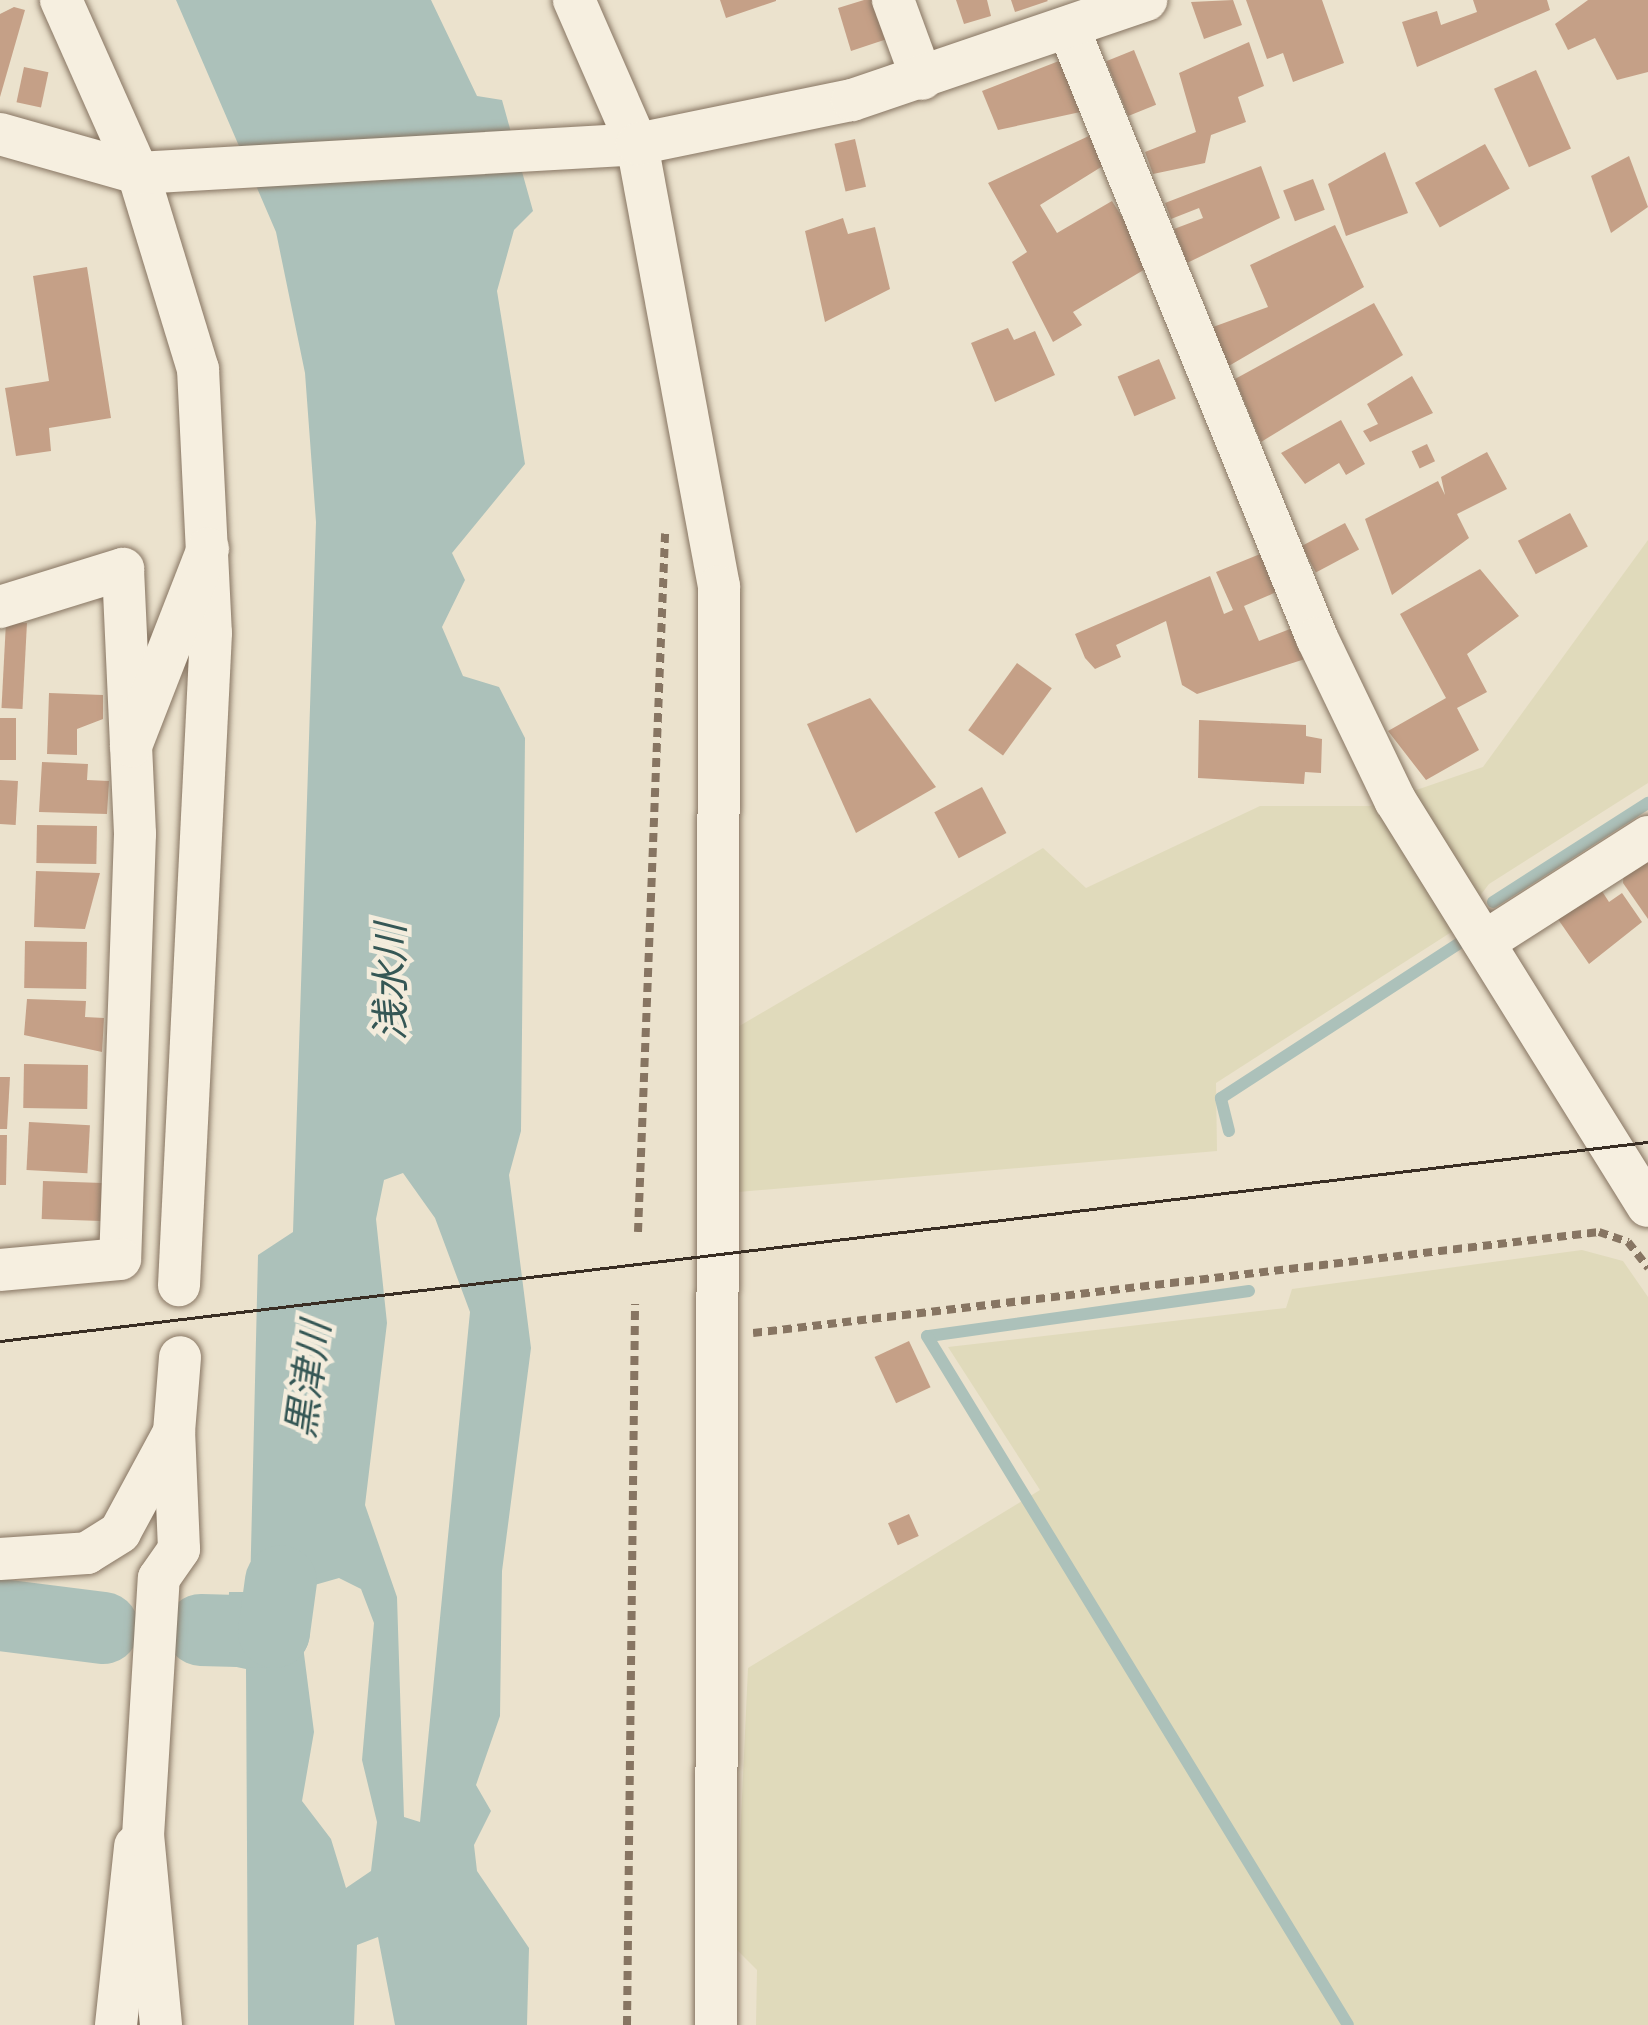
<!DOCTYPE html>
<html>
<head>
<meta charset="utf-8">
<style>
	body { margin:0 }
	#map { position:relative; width:1648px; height:2025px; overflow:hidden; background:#ebe2cd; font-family:Spectral,"Noto Sans JP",serif }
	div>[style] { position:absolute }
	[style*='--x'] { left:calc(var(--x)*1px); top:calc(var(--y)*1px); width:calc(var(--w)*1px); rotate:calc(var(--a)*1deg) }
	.farmland>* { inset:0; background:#e0dabb }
	.water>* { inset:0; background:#acc1ba }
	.stream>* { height:12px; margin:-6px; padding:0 6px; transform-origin:6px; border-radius:6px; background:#acc1ba }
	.river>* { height:72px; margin:-36px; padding:0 36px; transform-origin:36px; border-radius:36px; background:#acc1ba }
	.building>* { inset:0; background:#c5a087; transform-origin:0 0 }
	.path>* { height:8px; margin-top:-4px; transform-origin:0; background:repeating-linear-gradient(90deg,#877562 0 9px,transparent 0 15px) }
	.roads { filter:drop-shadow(0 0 3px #877562) drop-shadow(0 0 3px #877562) }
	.minor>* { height:42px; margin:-21px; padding:0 21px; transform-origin:21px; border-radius:21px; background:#f6efe0 }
	.tram>* { height:3px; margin:-1.5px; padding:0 1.5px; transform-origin:1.5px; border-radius:1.5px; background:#392e24 }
	span { translate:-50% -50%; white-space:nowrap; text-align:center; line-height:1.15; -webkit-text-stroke:9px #f3ecdc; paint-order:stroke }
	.water-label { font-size:39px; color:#355755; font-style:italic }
</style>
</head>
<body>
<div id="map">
	<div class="farmland">
		<i style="clip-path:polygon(1648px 540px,1648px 783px,1489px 884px,1453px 931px,1216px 1083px,1217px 1151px,727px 1193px,724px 1035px,1043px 848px,1086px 888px,1260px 806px,1370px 806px,1483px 767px)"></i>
		<i style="clip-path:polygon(1582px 1250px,1623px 1261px,1648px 1297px,1648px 2025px,756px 2025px,757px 1970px,735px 1948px,748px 1668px,1040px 1490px,948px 1347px,1286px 1308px,1292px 1289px)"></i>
	</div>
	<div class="water">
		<i style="clip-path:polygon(evenodd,176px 0,431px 0,477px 96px,502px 100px,533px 211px,514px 230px,497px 291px,525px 464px,452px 553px,465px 580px,442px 627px,463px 676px,499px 687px,525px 738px,521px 1131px,509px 1175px,531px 1348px,502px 1571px,500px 1716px,476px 1785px,491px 1811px,474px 1845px,477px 1871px,529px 1948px,527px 2025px,395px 2025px,378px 1937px,357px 1945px,354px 2025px,248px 2025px,246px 1669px,227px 1665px,229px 1592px,250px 1592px,258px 1255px,293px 1232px,316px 522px,305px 373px,276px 232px,176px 0,403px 1173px,435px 1218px,470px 1312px,420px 1822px,404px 1817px,397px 1597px,365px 1505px,387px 1323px,376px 1219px,384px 1180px,403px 1173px,176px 0,339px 1578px,361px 1589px,374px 1623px,362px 1760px,377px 1822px,371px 1871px,346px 1888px,331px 1839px,302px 1801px,314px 1732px,298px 1607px,311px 1586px,339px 1578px)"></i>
	</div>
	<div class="stream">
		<i style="--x:1493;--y:902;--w:184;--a:-32.6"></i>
		<i style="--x:1229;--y:1131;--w:34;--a:-104"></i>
		<i style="--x:1221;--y:1098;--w:290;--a:-33"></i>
		<i style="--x:1249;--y:1291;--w:325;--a:172"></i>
		<i style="--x:927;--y:1336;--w:807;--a:58.57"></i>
	</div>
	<div class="river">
		<i style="--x:0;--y:1615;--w:104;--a:7.2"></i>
		<i style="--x:201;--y:1630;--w:73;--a:1.6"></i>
		<i style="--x:274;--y:1632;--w:51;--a:-82.2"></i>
	</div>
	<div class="building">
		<i style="clip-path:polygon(720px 0,776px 0,776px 1px,726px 18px)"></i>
		<i style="clip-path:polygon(864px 0,875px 0,887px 39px,851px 51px,838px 8px)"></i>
		<i style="clip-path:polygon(956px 0,987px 0,991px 16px,964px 24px)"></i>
		<i style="clip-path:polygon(1011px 0,1047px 0,1048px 1px,1015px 12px)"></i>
		<i style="clip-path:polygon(1233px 0,1242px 25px,1204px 39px,1191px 2px)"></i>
		<i style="clip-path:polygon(1246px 0,1322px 0,1344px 63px,1293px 82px,1283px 53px,1267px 59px)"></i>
		<i style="clip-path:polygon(1473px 0,1547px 0,1550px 10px,1417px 67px,1402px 22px,1437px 11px,1441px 25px,1477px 12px)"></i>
		<i style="clip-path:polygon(1588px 0,1648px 0,1648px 72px,1617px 80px,1595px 38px,1568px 50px,1555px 24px)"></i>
		<i style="clip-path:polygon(14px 7px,25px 10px,0 97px,0 14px)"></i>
		<i style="clip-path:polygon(1249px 42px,1264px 86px,1238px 97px,1246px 122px,1211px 135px,1205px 163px,1153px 174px,1145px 152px,1196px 132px,1179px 73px)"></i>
		<i style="left:1134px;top:50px;width:59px;height:30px;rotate:68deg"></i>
		<i style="clip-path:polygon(1064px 59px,1085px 111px,998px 130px,982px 91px)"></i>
		<i style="left:24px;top:67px;width:25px;height:36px;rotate:12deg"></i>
		<i style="left:1536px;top:70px;width:86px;height:46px;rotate:66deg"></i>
		<i style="clip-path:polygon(1093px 134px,1106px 164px,1040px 205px,1057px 233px,1112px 201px,1152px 265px,1073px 312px,1082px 325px,1053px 342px,1012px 262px,1027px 252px,988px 183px)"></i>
		<i style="left:855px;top:139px;width:49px;height:21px;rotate:77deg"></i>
		<i style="left:1485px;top:144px;width:51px;height:80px;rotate:61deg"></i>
		<i style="clip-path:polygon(1385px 152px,1408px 213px,1346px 236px,1328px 184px)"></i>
		<i style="clip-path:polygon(1629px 156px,1648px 207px,1611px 233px,1591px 176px)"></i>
		<i style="clip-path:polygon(1261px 166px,1280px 218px,1187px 263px,1174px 229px,1203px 218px,1199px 208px,1171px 219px,1165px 203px)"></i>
		<i style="left:1313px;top:179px;width:33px;height:32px;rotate:69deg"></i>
		<i style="clip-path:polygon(843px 218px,848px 234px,875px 227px,890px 289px,825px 322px,805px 231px)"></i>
		<i style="clip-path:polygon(1335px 225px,1364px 287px,1227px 367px,1213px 327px,1268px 307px,1250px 265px)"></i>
		<i style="clip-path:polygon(87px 267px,111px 418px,49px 428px,51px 451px,16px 456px,5px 388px,49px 381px,33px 276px)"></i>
		<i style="clip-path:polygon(1374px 303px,1403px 355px,1261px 442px,1235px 379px)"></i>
		<i style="clip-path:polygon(1008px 328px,1014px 340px,1035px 331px,1055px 375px,995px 402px,971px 343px)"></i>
		<i style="left:1159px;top:359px;width:43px;height:45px;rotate:67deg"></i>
		<i style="clip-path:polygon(1412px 376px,1433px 413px,1370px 442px,1363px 431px,1378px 424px,1367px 404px)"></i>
		<i style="clip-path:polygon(1341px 420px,1365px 464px,1346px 475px,1339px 463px,1305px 484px,1281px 453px)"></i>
		<i style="left:1427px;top:444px;width:19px;height:17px;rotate:65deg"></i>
		<i style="clip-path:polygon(1487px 452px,1507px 489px,1457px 514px,1469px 538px,1392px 595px,1365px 519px,1438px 481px,1445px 495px,1441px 477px)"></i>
		<i style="left:1570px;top:513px;width:38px;height:59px;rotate:62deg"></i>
		<i style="left:1345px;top:523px;width:30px;height:49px;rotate:62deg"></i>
		<i style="clip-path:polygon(1265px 552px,1281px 590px,1244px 606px,1259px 641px,1290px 629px,1305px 659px,1197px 694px,1182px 685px,1166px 621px,1116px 645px,1121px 657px,1095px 669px,1085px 658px,1075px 634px,1210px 576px,1224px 614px,1233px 610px,1216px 572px)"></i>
		<i style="clip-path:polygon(1480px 569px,1519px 616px,1467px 654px,1487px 692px,1457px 708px,1479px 750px,1426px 780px,1388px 731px,1446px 698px,1400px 614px)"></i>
		<i style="left:6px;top:622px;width:21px;height:86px;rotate:3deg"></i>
		<i style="left:1017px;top:663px;width:43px;height:83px;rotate:36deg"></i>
		<i style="clip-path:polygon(49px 693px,103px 695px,103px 719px,77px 729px,77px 755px,47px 754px)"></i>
		<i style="clip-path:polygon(870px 698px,936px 787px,856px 833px,807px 724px)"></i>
		<i style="left:0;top:718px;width:16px;height:42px"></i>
		<i style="clip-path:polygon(1199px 720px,1306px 725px,1306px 736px,1322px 739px,1321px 773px,1305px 772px,1304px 784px,1198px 778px)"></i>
		<i style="clip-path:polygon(42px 762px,88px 764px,87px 780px,109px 781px,107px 814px,39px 812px)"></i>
		<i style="left:0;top:780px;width:18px;height:44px;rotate:3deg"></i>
		<i style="left:982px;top:787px;width:52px;height:54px;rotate:62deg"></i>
		<i style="left:37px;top:825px;width:60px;height:38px;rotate:1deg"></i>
		<i style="clip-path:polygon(1648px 855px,1648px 919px,1623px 883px,1624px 867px)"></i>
		<i style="clip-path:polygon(36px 871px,100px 873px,85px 929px,34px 927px)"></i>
		<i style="clip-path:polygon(1596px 882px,1609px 902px,1622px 893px,1642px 922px,1589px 964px,1553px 912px)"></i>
		<i style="left:25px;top:941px;width:62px;height:47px;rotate:1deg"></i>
		<i style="clip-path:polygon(27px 999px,86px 1001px,85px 1017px,104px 1018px,102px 1052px,24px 1035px)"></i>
		<i style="left:24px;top:1064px;width:64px;height:44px;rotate:1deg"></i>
		<i style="clip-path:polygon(0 1077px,10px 1077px,7px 1129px,0 1129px)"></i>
		<i style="left:29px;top:1122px;width:61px;height:48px;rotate:3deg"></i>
		<i style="clip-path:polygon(0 1135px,7px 1135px,6px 1185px,0 1185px)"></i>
		<i style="left:43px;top:1181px;width:60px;height:38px;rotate:2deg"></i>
		<i style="left:909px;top:1341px;width:51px;height:38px;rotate:65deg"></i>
		<i style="left:909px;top:1514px;width:24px;height:23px;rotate:66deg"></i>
	</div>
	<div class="path">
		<i style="--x:638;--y:1232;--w:699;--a:-87.78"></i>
		<i style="--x:753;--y:1333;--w:852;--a:-6.81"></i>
		<i style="--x:1599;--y:1232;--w:31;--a:19"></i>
		<i style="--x:1628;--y:1242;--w:33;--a:52"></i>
		<i style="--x:627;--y:2025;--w:721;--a:-89.36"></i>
	</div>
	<div class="roads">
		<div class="minor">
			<i style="--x:61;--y:0;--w:189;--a:66"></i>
			<i style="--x:138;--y:173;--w:205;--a:73"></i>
			<i style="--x:198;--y:369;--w:264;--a:87.2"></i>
			<i style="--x:211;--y:633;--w:653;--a:92.81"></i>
			<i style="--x:574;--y:0;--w:157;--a:66.4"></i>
			<i style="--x:637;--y:144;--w:450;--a:79.5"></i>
			<i style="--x:719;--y:586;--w:1439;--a:90.12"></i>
			<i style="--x:893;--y:0;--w:84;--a:69.8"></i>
			<i style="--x:1068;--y:27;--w:660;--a:67.83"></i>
			<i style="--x:1317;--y:638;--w:180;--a:64.3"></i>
			<i style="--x:1395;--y:800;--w:478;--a:58.1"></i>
			<i style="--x:0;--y:134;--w:143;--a:15.8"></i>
			<i style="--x:138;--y:173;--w:500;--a:-3.3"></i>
			<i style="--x:637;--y:144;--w:219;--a:-11.6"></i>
			<i style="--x:852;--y:100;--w:311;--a:-18.8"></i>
			<i style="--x:0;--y:607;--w:129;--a:-17.2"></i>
			<i style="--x:123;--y:569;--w:265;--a:87.4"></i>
			<i style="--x:135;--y:834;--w:425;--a:92"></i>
			<i style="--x:120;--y:1259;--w:121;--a:174.8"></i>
			<i style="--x:131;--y:746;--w:212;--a:-68.7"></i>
			<i style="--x:1484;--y:942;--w:195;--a:-32.6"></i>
			<i style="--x:0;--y:1559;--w:87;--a:-3.9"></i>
			<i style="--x:87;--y:1553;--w:39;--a:-32"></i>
			<i style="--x:120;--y:1532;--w:114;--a:-61.6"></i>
			<i style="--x:174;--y:1432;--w:75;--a:-85.4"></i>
			<i style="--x:116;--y:2025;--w:180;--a:-83.9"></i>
			<i style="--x:161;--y:2025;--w:190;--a:-95.4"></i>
			<i style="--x:143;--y:1836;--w:258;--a:-86.5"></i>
			<i style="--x:159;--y:1578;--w:35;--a:-55"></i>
			<i style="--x:179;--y:1549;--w:117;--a:-92.4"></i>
		</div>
	</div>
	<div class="tram">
		<i style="--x:0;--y:1341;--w:1660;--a:-6.89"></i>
	</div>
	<div class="water-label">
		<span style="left:393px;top:982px;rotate:-90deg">浅水川</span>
		<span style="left:311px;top:1380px;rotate:-82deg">黒津川</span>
	</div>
</div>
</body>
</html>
